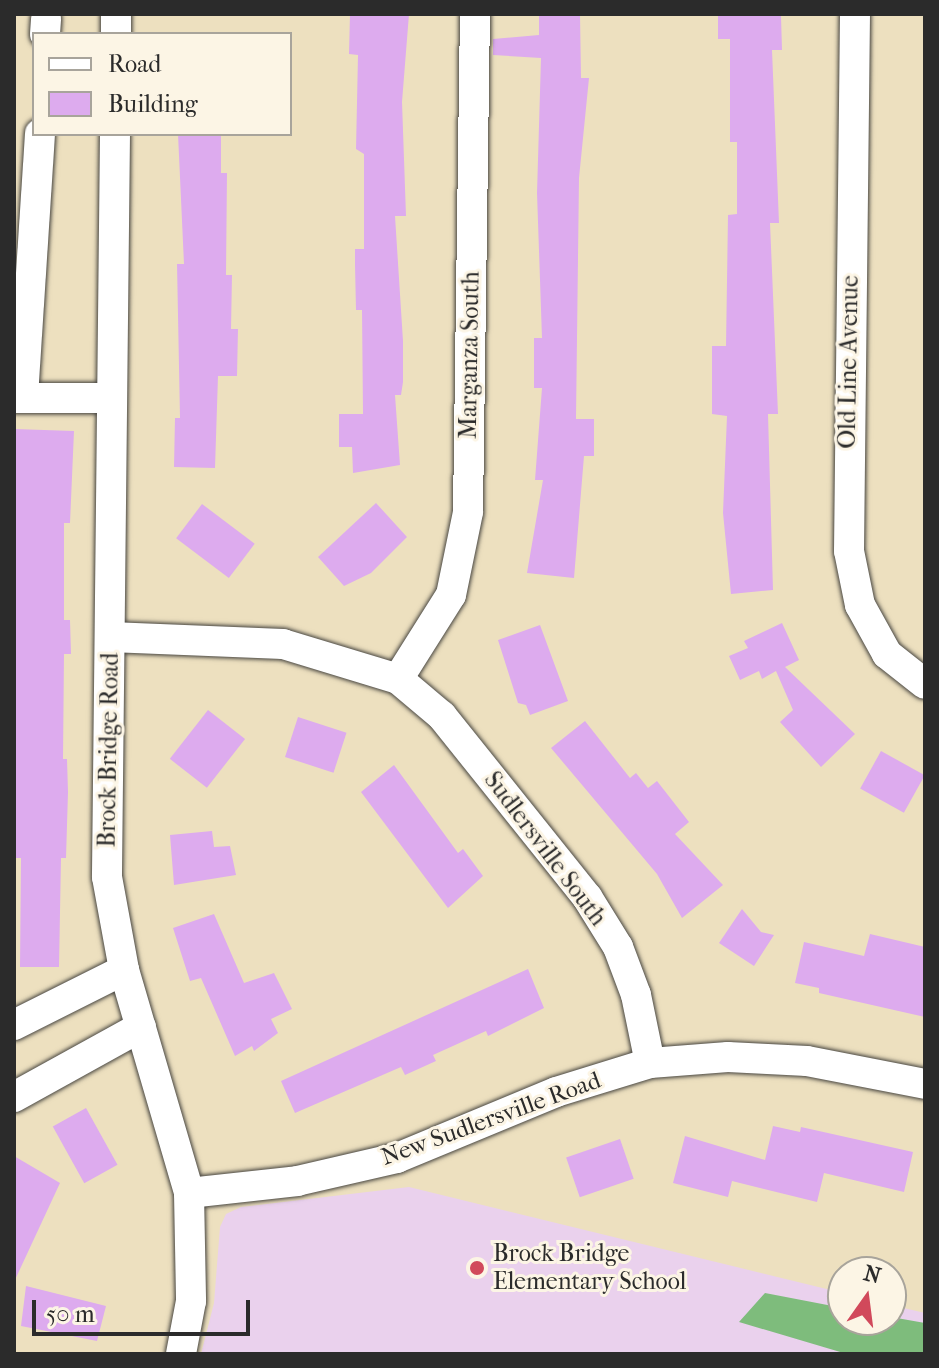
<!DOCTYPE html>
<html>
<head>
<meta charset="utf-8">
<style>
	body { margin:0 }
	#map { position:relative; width:939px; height:1368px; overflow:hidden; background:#ede0bf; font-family:"IM FELL French Canon",serif }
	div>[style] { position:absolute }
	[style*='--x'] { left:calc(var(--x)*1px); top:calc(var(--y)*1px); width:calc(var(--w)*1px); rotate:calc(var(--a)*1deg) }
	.built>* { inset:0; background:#ead1ed }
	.forest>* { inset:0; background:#7ebc7c }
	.building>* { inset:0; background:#ddabee; transform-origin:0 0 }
	.roads { filter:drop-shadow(0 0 2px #484641) drop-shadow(0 0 2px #484641) }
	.minor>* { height:30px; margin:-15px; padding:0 15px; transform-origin:15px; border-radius:15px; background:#fff }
	.dots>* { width:22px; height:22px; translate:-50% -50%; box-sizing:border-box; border:4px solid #fcf5e5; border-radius:50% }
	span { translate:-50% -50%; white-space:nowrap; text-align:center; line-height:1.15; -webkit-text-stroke:6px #fcf5e5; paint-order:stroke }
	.street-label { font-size:24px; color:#2b2b2b }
	.poi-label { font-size:24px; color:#2b2b2b }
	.left { translate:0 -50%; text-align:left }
	.frame { position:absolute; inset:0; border:16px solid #2b2b2b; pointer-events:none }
	.legend { position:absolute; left:32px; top:32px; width:260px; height:104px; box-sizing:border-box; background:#fcf5e5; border:2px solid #a8a49b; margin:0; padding:10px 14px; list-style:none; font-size:24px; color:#2b2b2b }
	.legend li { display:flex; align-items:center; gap:16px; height:40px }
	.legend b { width:40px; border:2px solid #a8a49b }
	.north { position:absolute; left:827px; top:1256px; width:80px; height:80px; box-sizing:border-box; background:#fcf5e5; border:2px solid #a8a49b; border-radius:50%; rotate:14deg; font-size:22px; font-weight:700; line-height:32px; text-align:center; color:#2b2b2b }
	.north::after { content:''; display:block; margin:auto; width:28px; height:36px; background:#d1495b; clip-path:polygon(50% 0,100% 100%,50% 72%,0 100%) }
	.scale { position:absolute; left:32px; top:1300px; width:218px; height:36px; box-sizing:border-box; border:4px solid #2b2b2b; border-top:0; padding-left:10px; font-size:24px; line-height:28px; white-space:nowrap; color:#2b2b2b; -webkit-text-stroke:6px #fcf5e5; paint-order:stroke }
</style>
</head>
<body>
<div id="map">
	<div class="built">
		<i style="clip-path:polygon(409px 1187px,843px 1293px,843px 1320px,891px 1320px,891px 1305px,925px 1313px,925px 1354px,201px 1354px,214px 1303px,220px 1227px,226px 1214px,241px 1207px)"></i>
	</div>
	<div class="forest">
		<i style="clip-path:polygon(765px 1293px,843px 1308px,843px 1320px,891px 1317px,925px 1323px,925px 1354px,847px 1354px,739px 1322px)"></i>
	</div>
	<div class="building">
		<i style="clip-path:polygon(350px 14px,409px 14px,402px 102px,406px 216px,395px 216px,403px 341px,403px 382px,401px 395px,395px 395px,400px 465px,353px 473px,352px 447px,339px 447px,339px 414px,363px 414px,362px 310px,356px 310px,355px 265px,355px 249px,364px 249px,364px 154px,356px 149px,358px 55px,349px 54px)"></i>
		<i style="clip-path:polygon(539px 14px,580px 14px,581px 78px,589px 78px,579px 178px,576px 419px,594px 419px,594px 456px,584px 456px,574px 578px,527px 573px,543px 480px,535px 480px,542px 388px,534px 388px,534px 338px,542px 338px,537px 193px,541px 58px,493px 55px,493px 39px,539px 35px)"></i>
		<i style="clip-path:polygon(718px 14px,781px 16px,782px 50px,772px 50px,779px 223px,770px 223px,778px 414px,768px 414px,773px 590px,731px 594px,723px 513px,727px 416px,712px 414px,712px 346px,726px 346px,728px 215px,737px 214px,737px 142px,730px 142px,730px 39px,718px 39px)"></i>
		<i style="clip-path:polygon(178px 134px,221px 134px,221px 173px,227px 173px,226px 275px,232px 275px,231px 329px,238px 329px,237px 376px,218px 376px,215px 468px,174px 467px,175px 418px,180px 418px,177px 264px,184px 264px)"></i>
		<i style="clip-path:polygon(14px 429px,74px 431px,70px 523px,64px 523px,64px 620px,70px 620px,71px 654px,64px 654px,63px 759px,67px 759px,68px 792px,66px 858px,61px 858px,59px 967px,20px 967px,21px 858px,14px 858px)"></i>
		<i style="clip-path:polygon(376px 503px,407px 537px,371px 573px,344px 586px,318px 557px)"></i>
		<i style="left:202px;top:504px;width:66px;height:43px;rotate:37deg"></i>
		<i style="clip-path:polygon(782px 623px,799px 660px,785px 667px,855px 734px,821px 767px,780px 722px,793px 710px,776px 671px,762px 679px,759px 671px,740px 680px,729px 656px,748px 648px,744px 641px)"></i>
		<i style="clip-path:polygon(540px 625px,568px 701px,530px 715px,526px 705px,518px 703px,498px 640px)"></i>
		<i style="left:208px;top:710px;width:47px;height:62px;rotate:38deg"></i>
		<i style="left:298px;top:717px;width:51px;height:42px;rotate:18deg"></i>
		<i style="clip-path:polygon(585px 721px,630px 778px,636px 773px,648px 788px,657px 781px,689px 822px,675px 834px,723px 885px,682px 918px,657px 874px,551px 748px)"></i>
		<i style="left:881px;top:751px;width:50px;height:43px;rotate:29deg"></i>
		<i style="clip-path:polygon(394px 765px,458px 853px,463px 849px,483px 876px,448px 908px,361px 792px)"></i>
		<i style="clip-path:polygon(212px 831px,214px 847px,230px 846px,236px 875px,174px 885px,170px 835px)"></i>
		<i style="clip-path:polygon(742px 909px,761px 932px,774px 935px,754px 966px,719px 943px)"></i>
		<i style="clip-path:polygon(214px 914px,244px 983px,274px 973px,292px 1009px,271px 1019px,278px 1033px,254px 1051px,252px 1046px,235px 1056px,201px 978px,190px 981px,173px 928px)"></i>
		<i style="clip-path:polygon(870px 934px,925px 947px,925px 1017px,819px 993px,819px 988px,795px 983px,804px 942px,864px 956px)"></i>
		<i style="clip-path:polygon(528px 969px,544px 1008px,488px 1036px,486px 1031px,433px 1055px,436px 1061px,405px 1075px,401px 1067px,295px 1113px,281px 1081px)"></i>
		<i style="left:86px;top:1108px;width:65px;height:38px;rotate:61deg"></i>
		<i style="clip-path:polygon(773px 1126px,800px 1132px,801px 1127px,913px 1152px,904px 1192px,824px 1173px,817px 1202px,732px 1181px,728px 1197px,673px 1183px,685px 1136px,765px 1160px)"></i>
		<i style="left:620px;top:1139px;width:42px;height:57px;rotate:71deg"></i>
		<i style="clip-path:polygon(14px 1156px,60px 1183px,14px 1282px)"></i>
		<i style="clip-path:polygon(26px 1286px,106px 1306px,97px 1341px,21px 1326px)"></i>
	</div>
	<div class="roads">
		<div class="minor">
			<i style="--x:855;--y:14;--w:537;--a:90.64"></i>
			<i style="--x:849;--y:551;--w:55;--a:78.5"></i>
			<i style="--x:860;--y:605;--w:56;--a:61.1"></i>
			<i style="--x:887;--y:654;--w:48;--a:38.3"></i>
			<i style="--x:45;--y:34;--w:15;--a:-86"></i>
			<i style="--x:116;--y:34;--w:20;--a:-90"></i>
			<i style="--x:115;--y:134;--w:743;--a:90.62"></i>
			<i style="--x:107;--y:877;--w:95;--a:79.6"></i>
			<i style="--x:124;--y:970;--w:232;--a:73.7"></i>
			<i style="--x:189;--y:1193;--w:108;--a:88.9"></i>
			<i style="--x:191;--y:1301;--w:54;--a:100.7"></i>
			<i style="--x:23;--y:397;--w:264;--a:-86.3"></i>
			<i style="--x:14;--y:398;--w:97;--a:0"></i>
			<i style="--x:110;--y:637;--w:173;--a:2.3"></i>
			<i style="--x:283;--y:644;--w:120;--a:16.9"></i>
			<i style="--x:398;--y:679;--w:57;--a:40.1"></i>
			<i style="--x:442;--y:716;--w:232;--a:51.3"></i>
			<i style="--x:587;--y:897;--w:59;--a:58.2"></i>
			<i style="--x:618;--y:947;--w:51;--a:69.4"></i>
			<i style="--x:636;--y:995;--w:69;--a:78.4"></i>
			<i style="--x:650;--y:1063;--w:78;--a:-4.4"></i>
			<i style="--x:728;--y:1057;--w:79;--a:2.9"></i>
			<i style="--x:807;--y:1061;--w:120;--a:11"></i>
			<i style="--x:398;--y:679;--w:99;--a:-57.8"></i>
			<i style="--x:451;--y:595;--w:85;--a:-78.4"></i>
			<i style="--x:468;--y:512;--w:498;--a:-89.2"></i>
			<i style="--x:14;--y:1025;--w:123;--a:-26.6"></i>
			<i style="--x:14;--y:1097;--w:145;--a:-28.9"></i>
			<i style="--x:189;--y:1193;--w:109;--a:-6.3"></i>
			<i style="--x:297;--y:1181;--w:103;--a:-13"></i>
			<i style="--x:397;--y:1158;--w:172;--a:-22.5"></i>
			<i style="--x:556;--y:1092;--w:98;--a:-17.1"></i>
		</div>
	</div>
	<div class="dots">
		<i style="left:477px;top:1268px;background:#d1495b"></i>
	</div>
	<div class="street-label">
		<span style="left:470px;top:355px;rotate:-89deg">Marganza South</span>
		<span style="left:849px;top:362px;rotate:-89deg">Old Line Avenue</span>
		<span style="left:109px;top:750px;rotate:-89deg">Brock Bridge Road</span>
		<span style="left:545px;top:849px;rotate:53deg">Sudlersville South</span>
		<span style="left:491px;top:1119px;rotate:-20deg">New Sudlersville Road</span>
	</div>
	<div class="poi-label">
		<span class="left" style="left:493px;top:1268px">Brock Bridge<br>Elementary School</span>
	</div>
	<div class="frame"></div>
	<ul class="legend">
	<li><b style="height:10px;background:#fff"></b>Road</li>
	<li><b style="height:22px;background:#ddabee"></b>Building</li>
	</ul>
	<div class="north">N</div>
	<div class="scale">50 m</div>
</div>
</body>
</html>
